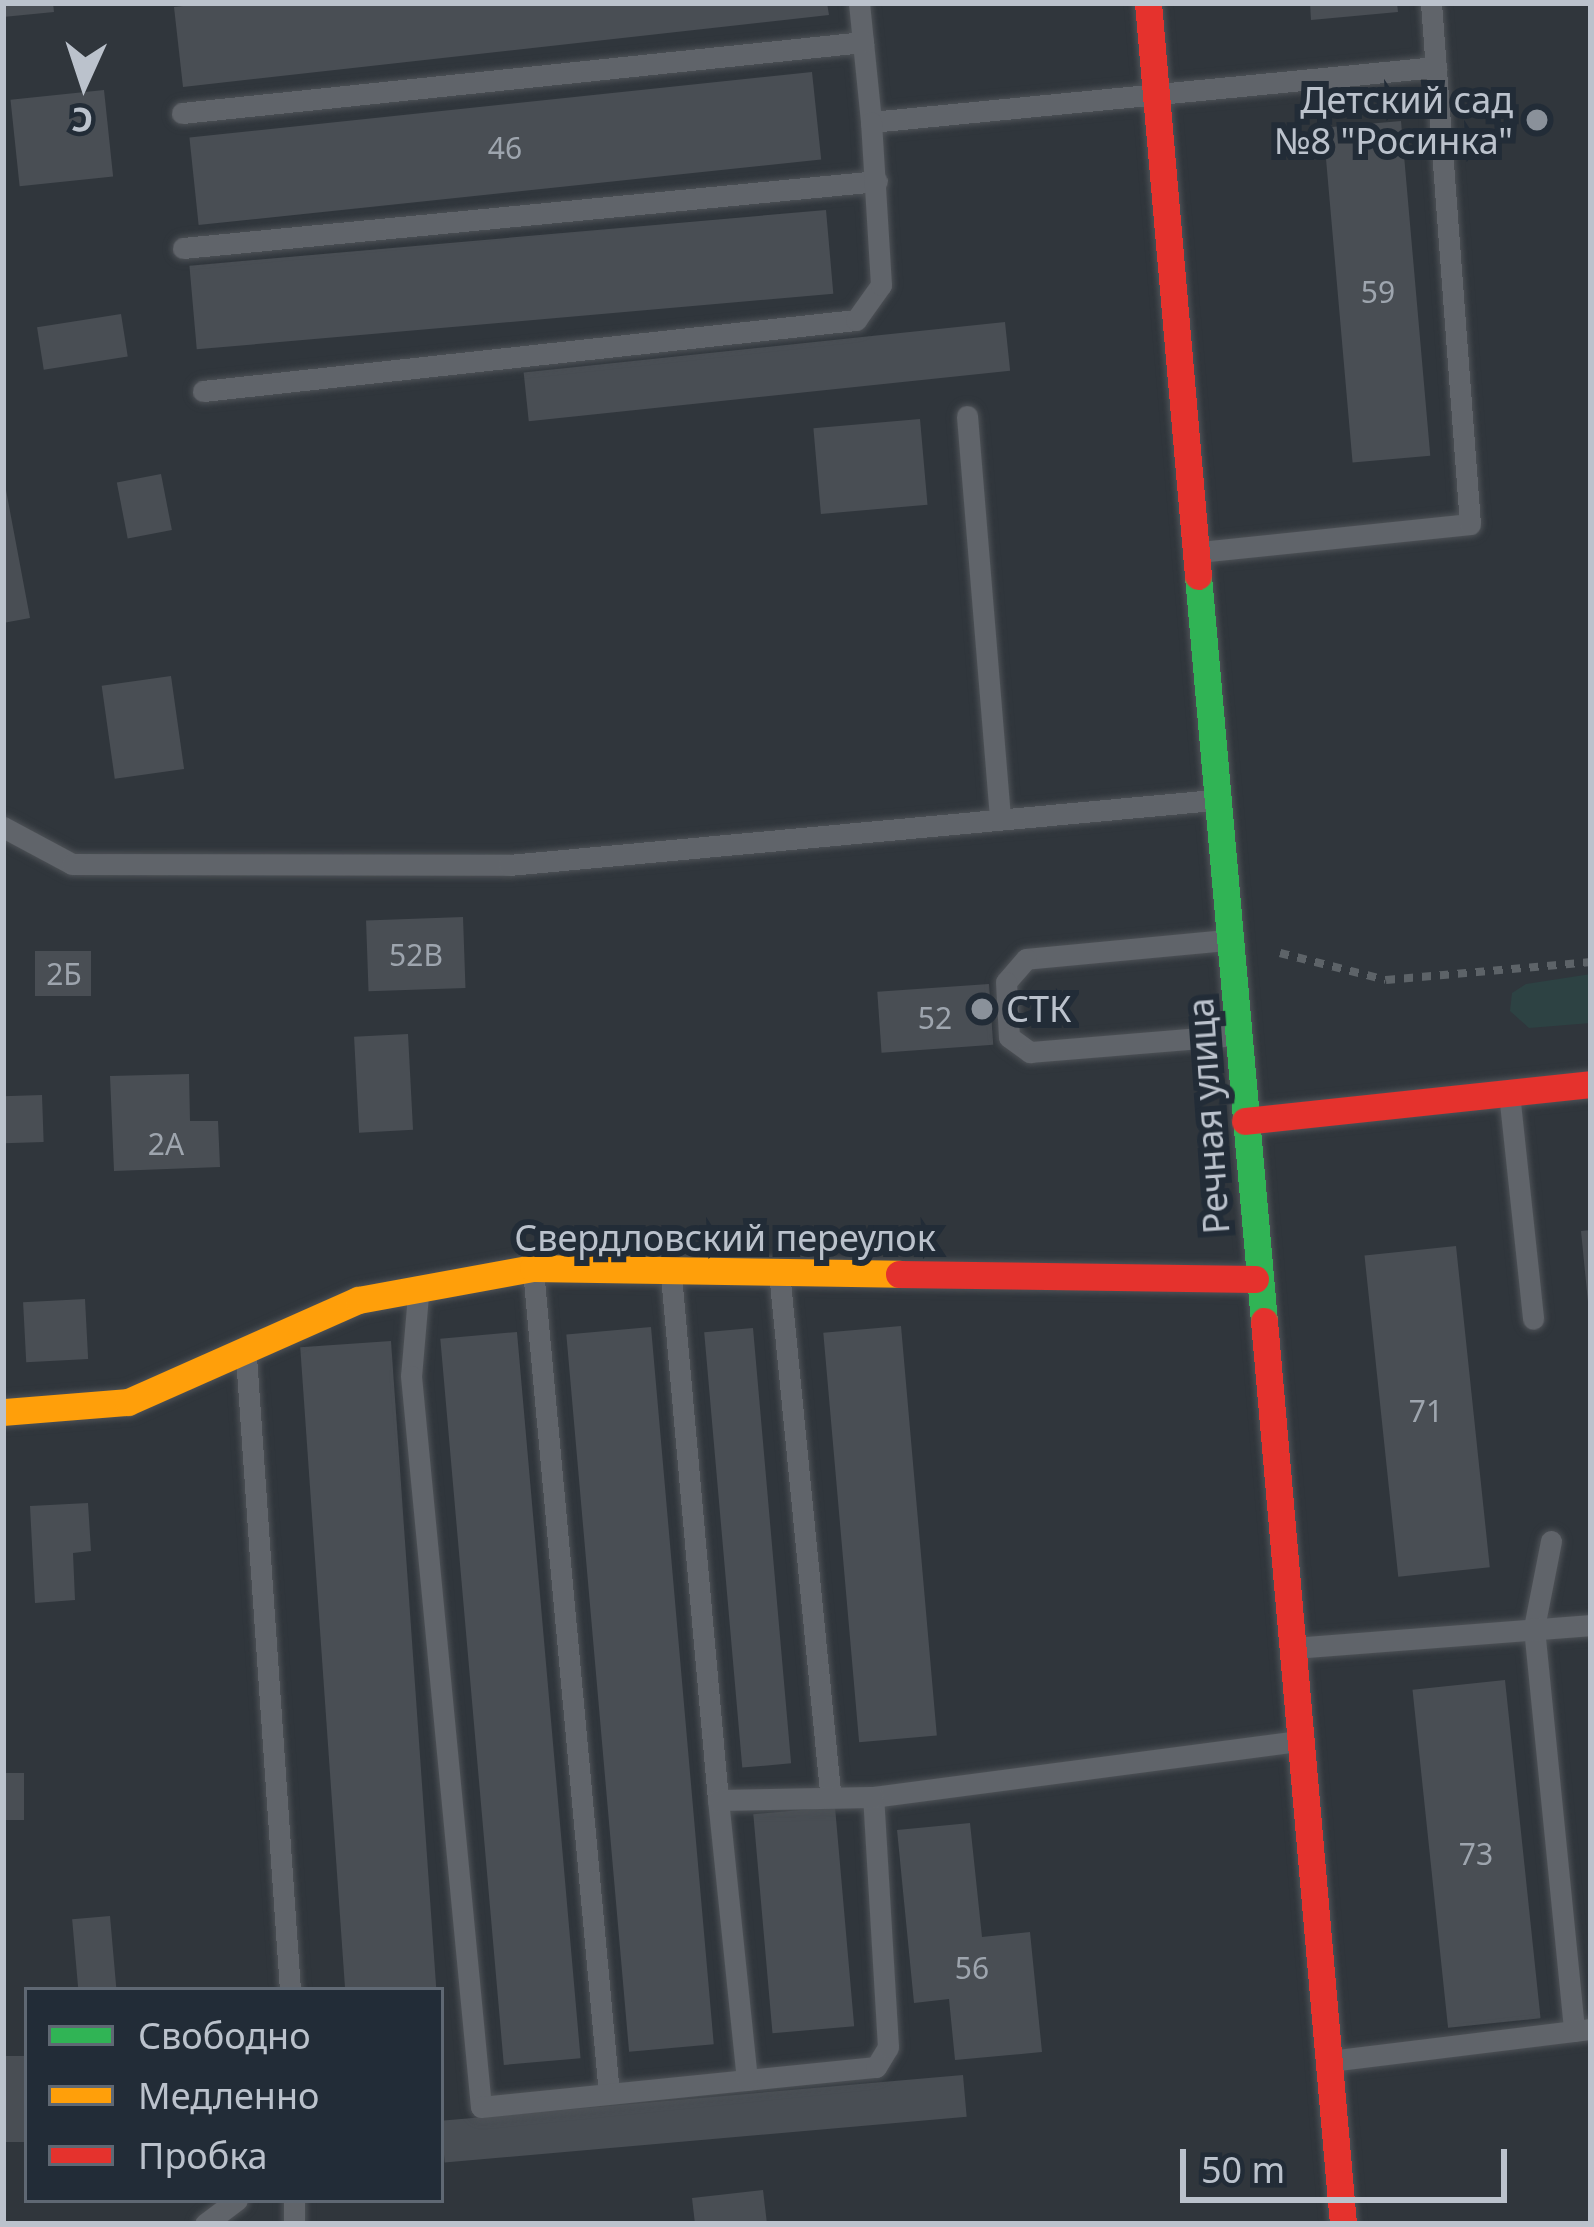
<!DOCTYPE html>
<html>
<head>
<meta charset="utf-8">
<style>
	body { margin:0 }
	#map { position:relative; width:1594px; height:2227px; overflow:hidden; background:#30363c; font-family:"Noto Sans",sans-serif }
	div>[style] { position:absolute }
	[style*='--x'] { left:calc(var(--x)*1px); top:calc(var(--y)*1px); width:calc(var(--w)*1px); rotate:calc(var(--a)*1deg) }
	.green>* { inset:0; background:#2d4243 }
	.building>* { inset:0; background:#494e54; transform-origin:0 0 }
	.path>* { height:8px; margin-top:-4px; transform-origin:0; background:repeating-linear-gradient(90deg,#5d6368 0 9px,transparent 0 18px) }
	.roads { filter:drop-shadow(0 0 3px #4e5257) drop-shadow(0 0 3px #4e5257) }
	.lane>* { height:21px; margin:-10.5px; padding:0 10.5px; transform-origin:10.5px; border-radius:10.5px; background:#60646a }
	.fast>* { height:27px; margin:-13.5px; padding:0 13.5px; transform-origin:13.5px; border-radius:13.5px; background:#30b455 }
	.slow>* { height:27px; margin:-13.5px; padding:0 13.5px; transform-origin:13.5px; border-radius:13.5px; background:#ff9f0a }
	.jam>* { height:27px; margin:-13.5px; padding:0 13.5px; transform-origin:13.5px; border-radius:13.5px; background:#e5322d }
	.dots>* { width:33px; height:33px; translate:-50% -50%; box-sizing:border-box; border:6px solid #222c37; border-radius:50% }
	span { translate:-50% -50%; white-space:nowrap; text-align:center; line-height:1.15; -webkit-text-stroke:12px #222c37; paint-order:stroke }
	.number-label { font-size:30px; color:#9ea5ae }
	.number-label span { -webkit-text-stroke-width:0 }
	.poi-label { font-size:36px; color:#bbc2cc }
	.right { translate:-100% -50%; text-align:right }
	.left { translate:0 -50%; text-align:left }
	.street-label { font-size:36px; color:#bbc2cc }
	.frame { position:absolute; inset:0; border:6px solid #bbc2cc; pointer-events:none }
	.legend { position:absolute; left:24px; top:1987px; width:420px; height:216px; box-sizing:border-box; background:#222c37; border:3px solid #5f6873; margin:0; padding:15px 21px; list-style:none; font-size:36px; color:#bbc2cc }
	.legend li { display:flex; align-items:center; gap:24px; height:60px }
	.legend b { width:60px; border:3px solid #5f6873 }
	.north { position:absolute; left:24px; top:24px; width:120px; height:120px; -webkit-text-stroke:9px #222c37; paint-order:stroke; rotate:183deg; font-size:33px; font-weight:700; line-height:48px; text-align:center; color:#bbc2cc }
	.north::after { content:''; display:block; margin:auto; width:42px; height:54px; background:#bbc2cc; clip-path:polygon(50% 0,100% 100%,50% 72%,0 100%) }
	.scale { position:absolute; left:1180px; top:2149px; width:327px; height:54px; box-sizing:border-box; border:6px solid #bbc2cc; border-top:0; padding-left:15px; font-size:36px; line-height:42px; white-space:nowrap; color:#bbc2cc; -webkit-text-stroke:9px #222c37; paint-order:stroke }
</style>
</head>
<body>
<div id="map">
	<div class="green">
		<i style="clip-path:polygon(1591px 974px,1591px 1023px,1529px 1028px,1510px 1011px,1512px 993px,1526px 984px)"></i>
	</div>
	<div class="building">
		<i style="clip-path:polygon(3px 3px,53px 3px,54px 12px,3px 17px)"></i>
		<i style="clip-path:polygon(210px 3px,827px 3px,829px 15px,183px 87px,174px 7px)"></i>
		<i style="clip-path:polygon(1310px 3px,1397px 3px,1398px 12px,1311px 20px)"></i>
		<i style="left:812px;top:72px;width:88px;height:626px;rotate:84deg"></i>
		<i style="left:104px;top:90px;width:87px;height:94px;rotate:84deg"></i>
		<i style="left:1401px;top:121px;width:336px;height:78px;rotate:85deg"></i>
		<i style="left:826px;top:210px;width:84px;height:639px;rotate:85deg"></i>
		<i style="left:121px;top:314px;width:43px;height:85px;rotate:81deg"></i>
		<i style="left:1005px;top:322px;width:49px;height:484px;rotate:84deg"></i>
		<i style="left:920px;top:419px;width:86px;height:107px;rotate:85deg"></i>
		<i style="clip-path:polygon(3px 474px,30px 618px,3px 623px)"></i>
		<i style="left:161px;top:474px;width:57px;height:45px;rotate:79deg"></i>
		<i style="left:171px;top:676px;width:94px;height:70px;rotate:82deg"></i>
		<i style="left:463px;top:917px;width:71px;height:97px;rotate:88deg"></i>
		<i style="left:91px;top:951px;width:45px;height:56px;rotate:90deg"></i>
		<i style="left:989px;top:984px;width:61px;height:112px;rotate:86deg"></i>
		<i style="left:408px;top:1034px;width:96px;height:54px;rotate:87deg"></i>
		<i style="clip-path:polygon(189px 1074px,190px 1121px,218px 1121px,220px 1167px,114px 1171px,110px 1076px)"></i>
		<i style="left:42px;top:1095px;width:47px;height:39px;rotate:88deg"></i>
		<i style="clip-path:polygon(1591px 1230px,1591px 1302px,1588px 1302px,1581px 1231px)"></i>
		<i style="left:1456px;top:1246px;width:323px;height:92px;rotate:84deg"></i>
		<i style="left:85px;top:1299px;width:60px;height:62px;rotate:87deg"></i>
		<i style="left:901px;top:1326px;width:411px;height:78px;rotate:85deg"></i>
		<i style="left:651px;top:1327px;width:720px;height:85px;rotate:85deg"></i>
		<i style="left:753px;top:1328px;width:437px;height:49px;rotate:85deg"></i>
		<i style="left:517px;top:1332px;width:729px;height:77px;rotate:85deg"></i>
		<i style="left:391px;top:1341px;width:651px;height:91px;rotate:86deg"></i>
		<i style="clip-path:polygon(88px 1503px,91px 1551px,73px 1553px,75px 1600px,35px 1603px,30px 1506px)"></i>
		<i style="left:1505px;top:1680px;width:340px;height:93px;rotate:84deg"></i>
		<i style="left:3px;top:1773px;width:21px;height:47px"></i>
		<i style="left:835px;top:1807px;width:220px;height:82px;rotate:85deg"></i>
		<i style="clip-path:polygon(970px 1823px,982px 1937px,1030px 1932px,1042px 2052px,955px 2060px,949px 1999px,914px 2003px,897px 1830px)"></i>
		<i style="left:110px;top:1916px;width:74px;height:38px;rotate:85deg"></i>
		<i style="left:27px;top:2056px;width:86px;height:24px;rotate:90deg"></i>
		<i style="left:963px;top:2075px;width:42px;height:524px;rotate:85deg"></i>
		<i style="clip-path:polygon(763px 2190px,767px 2224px,695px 2224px,692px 2198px)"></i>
	</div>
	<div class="path">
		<i style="--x:1280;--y:953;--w:109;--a:14.3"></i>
		<i style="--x:1386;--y:980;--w:206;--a:-5"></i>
	</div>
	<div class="roads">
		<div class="lane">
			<i style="--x:859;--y:3;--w:120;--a:84.2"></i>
			<i style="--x:871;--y:122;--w:568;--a:-5.56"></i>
			<i style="--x:182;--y:113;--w:685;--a:-5.95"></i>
			<i style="--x:183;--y:248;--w:697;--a:-5.51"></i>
			<i style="--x:203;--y:391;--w:657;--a:-6.21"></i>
			<i style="--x:856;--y:320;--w:43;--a:-54.5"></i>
			<i style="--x:881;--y:285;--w:163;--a:-93.5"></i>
			<i style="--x:967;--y:416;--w:399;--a:85.3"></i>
			<i style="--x:1199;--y:552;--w:272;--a:-5.9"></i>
			<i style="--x:1470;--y:524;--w:522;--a:-94.28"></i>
			<i style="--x:3;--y:827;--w:78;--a:28.2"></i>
			<i style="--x:72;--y:864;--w:437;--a:0.1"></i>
			<i style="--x:509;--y:865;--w:708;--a:-5.27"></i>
			<i style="--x:1226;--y:940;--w:201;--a:174.6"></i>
			<i style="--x:1026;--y:959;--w:30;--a:131"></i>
			<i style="--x:1006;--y:982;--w:55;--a:86.9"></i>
			<i style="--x:1009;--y:1037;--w:26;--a:36"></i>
			<i style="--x:1030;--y:1052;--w:209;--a:-4.7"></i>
			<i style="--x:1509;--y:1093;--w:227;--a:83.9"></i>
			<i style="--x:533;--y:1270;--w:827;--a:84.73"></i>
			<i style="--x:779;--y:1272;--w:521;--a:84.39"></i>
			<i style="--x:671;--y:1275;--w:527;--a:84.88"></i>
			<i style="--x:418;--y:1295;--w:81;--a:94.9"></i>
			<i style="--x:411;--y:1376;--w:734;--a:84.53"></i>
			<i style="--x:481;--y:2107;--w:397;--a:-5.8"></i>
			<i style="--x:876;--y:2067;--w:23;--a:-59"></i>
			<i style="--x:888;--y:2047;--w:250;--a:-93.4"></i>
			<i style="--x:873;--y:1797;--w:427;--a:-7.5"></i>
			<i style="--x:246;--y:1356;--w:636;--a:86.03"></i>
			<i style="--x:1551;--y:1541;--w:89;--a:101.1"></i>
			<i style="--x:1534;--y:1628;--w:405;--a:84.3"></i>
			<i style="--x:1294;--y:1648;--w:298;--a:-4.4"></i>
			<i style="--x:1330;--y:2061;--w:263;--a:-7"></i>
			<i style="--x:747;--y:2080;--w:281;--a:-95.9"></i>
			<i style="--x:718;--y:1800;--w:155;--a:-1.1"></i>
			<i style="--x:294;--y:2200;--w:24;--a:90"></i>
			<i style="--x:205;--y:2224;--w:40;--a:-37"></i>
		</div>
		<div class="fast">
			<i style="--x:1198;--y:576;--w:748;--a:84.94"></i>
		</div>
		<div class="slow">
			<i style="--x:3;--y:1412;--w:125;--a:-4.6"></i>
			<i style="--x:128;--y:1402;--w:252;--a:-23.9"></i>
			<i style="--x:358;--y:1300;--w:178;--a:-10.4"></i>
			<i style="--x:533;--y:1268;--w:366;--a:0.9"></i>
		</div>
		<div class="jam">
			<i style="--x:1148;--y:3;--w:575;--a:85.01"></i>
			<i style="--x:1245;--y:1121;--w:348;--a:-6.1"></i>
			<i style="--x:899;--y:1274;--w:356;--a:0.8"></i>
			<i style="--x:1264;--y:1321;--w:906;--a:85"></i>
		</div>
	</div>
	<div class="dots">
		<i style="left:1537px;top:120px;background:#8a919a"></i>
		<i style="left:982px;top:1009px;background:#8a919a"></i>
	</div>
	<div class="number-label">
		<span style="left:505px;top:148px">46</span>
		<span style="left:1378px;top:292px">59</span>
		<span style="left:416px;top:955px">52В</span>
		<span style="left:64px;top:974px">2Б</span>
		<span style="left:935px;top:1018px">52</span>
		<span style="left:166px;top:1144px">2А</span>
		<span style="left:1426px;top:1411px">71</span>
		<span style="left:1476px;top:1854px">73</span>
		<span style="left:972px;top:1968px">56</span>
	</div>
	<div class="poi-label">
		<span class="right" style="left:1513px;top:120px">Детский сад<br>№8 "Росинка"</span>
		<span class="left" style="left:1006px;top:1009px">СТК</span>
	</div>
	<div class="street-label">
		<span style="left:1208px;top:1116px;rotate:-94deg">Речная улица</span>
		<span style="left:725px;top:1238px">Свердловский переулок</span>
	</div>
	<div class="frame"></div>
	<ul class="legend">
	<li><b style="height:15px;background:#30b455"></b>Свободно</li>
	<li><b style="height:15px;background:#ff9f0a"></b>Медленно</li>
	<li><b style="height:15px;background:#e5322d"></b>Пробка</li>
	</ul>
	<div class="north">С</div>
	<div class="scale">50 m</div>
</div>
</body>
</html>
